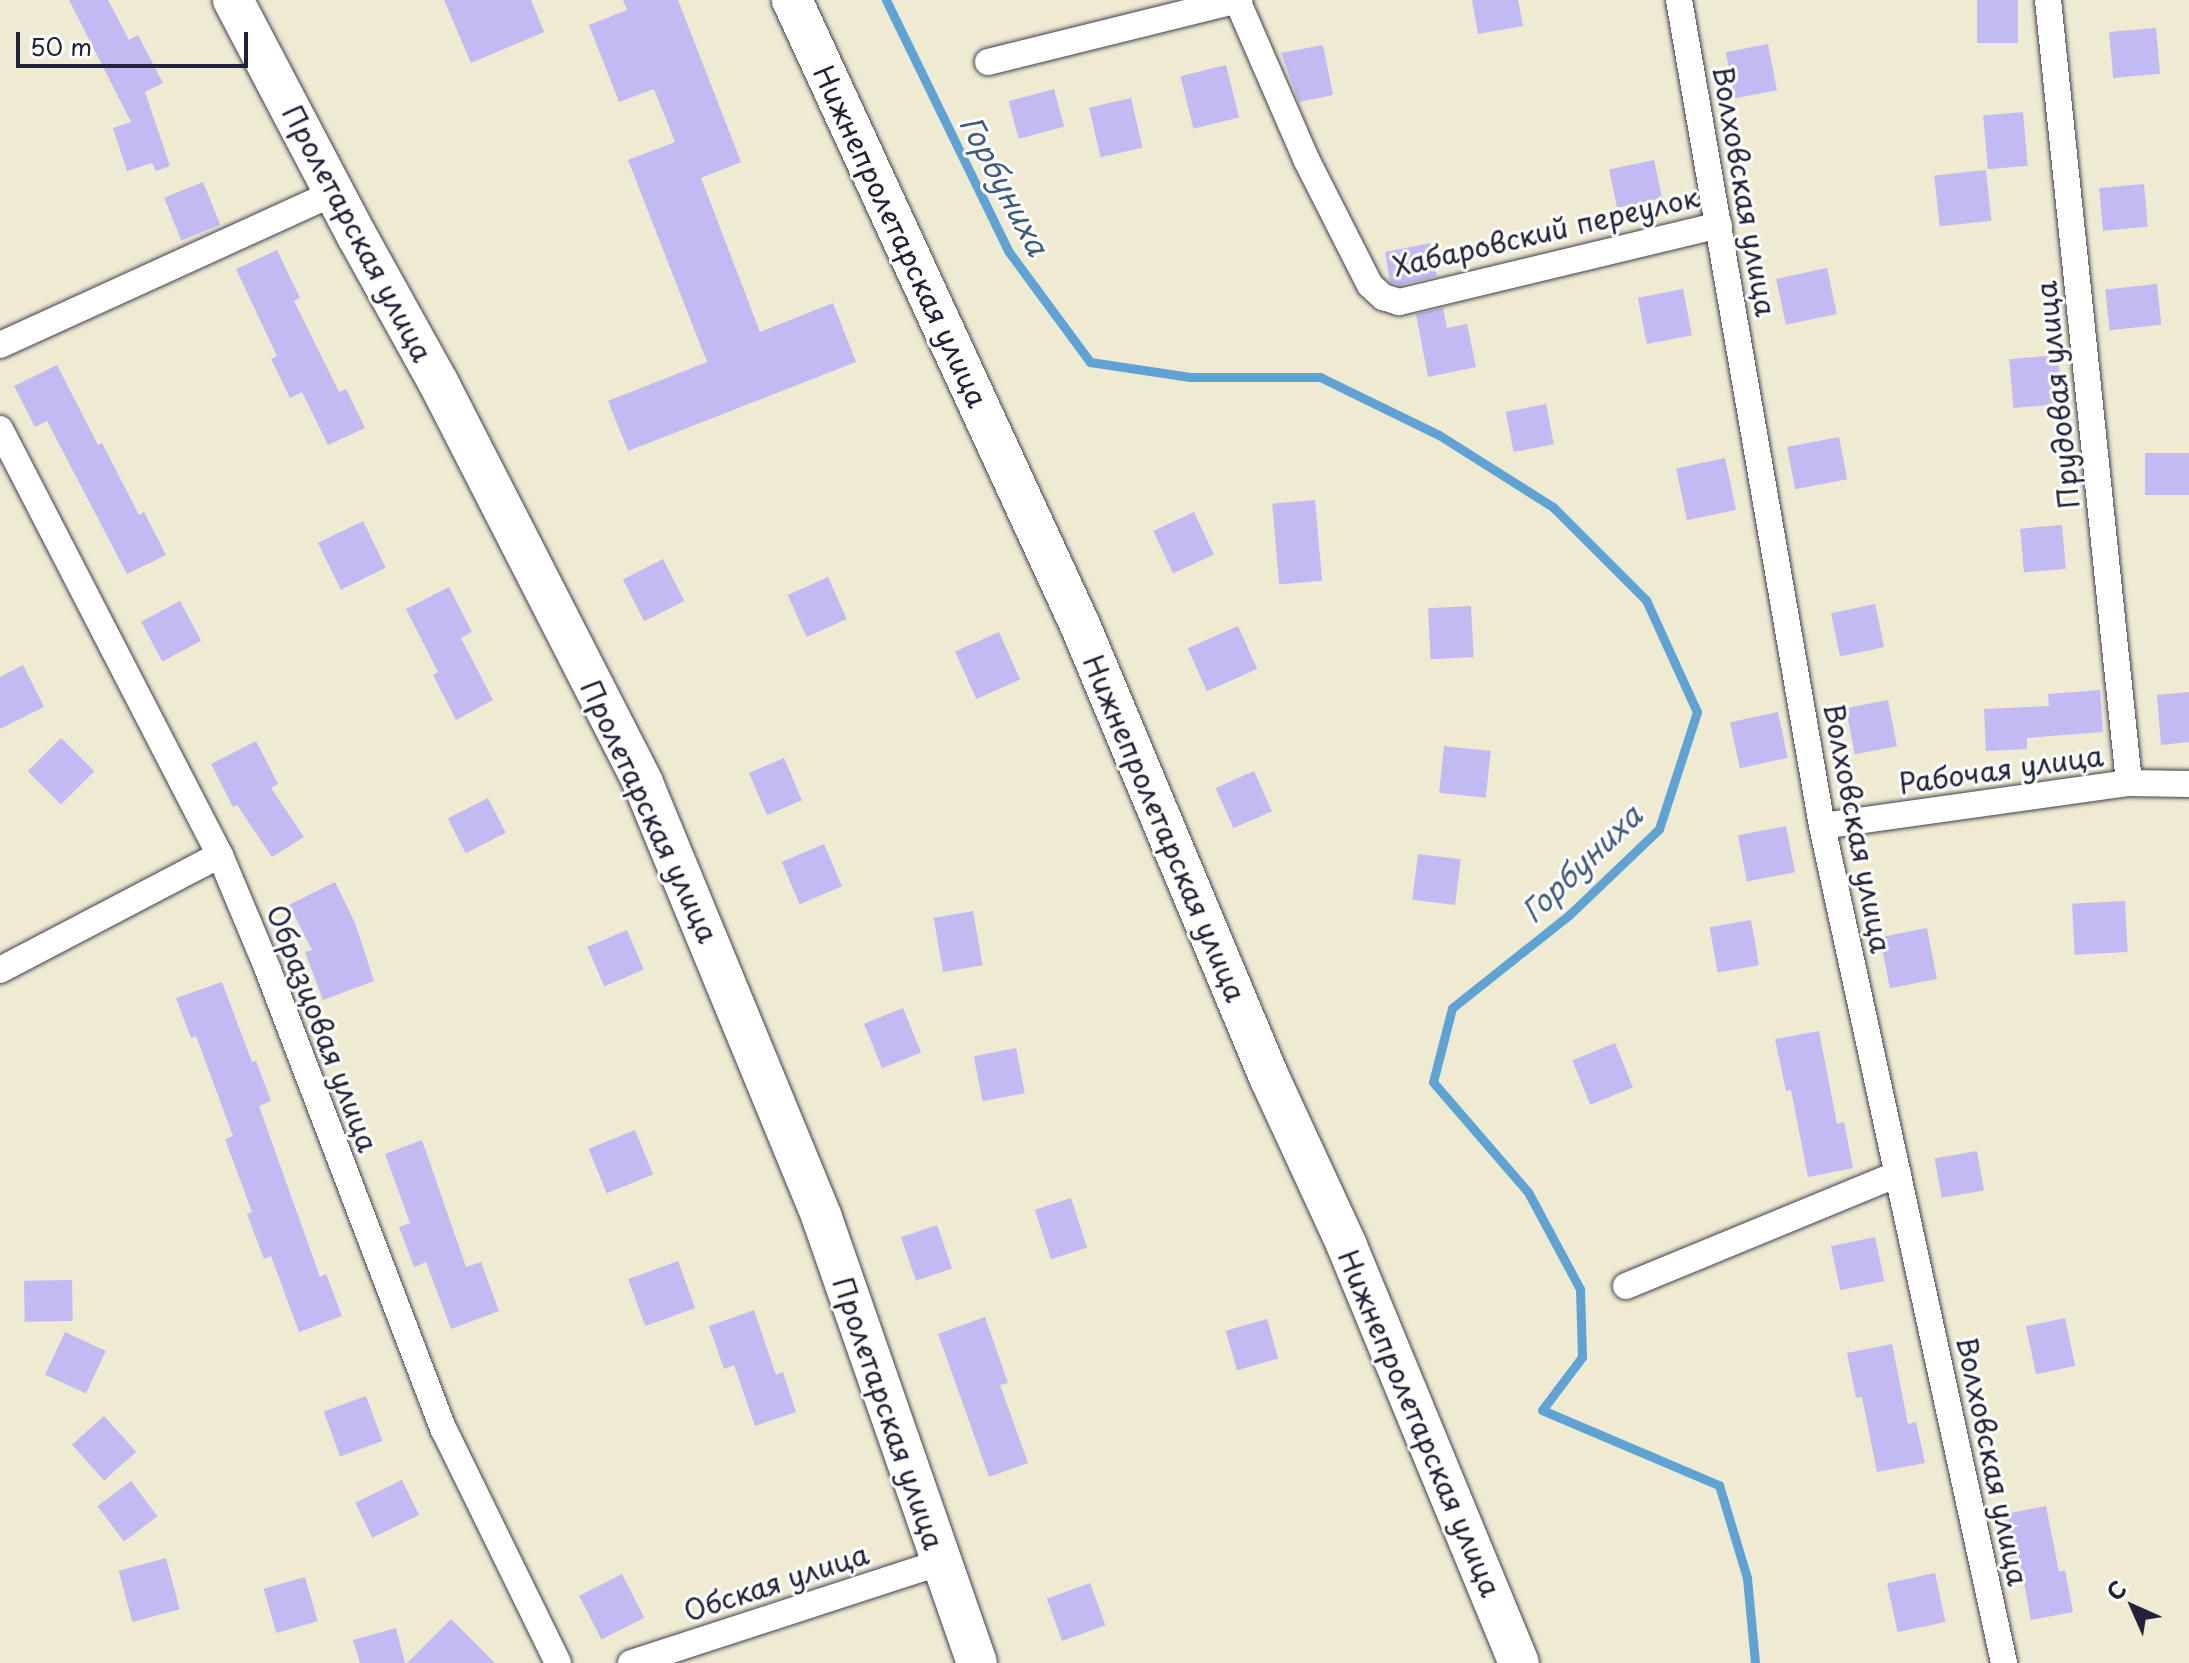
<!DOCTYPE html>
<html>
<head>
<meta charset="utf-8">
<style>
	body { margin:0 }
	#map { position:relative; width:2189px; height:1663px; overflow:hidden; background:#efead2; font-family:"Playpen Sans",sans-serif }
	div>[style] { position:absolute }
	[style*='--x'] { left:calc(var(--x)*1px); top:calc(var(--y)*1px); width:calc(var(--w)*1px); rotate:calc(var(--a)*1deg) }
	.stream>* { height:9px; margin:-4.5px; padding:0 4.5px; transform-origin:4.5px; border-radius:4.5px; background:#5fa3d4 }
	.building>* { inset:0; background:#c3baf4; transform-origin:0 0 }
	.roads { filter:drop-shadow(0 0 2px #414052) drop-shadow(0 0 2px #414052) }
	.minor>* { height:26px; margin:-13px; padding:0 13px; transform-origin:13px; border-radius:13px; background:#fff }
	.primary>* { height:40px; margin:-20px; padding:0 20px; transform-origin:20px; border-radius:20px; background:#fff }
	span { translate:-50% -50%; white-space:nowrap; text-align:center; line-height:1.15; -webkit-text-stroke:6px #fff; paint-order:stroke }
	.street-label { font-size:28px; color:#22223b }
	.water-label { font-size:30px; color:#3d5c80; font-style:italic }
	.north { position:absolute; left:2093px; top:1567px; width:80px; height:80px; -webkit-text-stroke:6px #fff; paint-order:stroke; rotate:315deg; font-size:22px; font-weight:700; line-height:32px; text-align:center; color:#22223b }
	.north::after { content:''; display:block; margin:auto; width:28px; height:36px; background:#22223b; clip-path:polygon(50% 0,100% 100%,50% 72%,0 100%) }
	.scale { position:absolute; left:16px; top:32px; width:232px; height:36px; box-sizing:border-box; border:4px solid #22223b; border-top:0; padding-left:10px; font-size:24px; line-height:28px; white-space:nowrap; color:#22223b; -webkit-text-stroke:6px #fff; paint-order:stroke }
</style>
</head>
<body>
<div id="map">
	<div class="stream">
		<i style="--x:886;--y:0;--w:280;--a:64"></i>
		<i style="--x:1009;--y:252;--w:137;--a:53.6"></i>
		<i style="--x:1090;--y:362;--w:101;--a:8.5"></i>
		<i style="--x:1190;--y:377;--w:130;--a:0"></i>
		<i style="--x:1320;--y:377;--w:132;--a:26"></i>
		<i style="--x:1439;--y:435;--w:135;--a:32.3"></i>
		<i style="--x:1553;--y:507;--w:132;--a:45"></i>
		<i style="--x:1646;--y:600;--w:123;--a:65.5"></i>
		<i style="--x:1697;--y:712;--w:123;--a:108"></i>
		<i style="--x:1659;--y:829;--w:124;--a:136.3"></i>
		<i style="--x:1569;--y:915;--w:149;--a:141.5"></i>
		<i style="--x:1452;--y:1008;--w:76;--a:104.4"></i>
		<i style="--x:1433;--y:1082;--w:145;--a:49.2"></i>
		<i style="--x:1528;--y:1192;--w:110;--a:61.8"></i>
		<i style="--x:1580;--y:1289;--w:68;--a:88.3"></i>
		<i style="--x:1582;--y:1357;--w:66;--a:127"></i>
		<i style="--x:1542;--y:1410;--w:192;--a:23"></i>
		<i style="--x:1719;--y:1485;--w:97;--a:73.2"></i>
		<i style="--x:1747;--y:1578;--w:85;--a:84.6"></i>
	</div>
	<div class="building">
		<i style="clip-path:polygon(69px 0,108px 0,129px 40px,138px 35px,163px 83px,145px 92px,170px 166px,156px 171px,152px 163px,127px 171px,113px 128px,131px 122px)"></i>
		<i style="clip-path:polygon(444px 0,531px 0,544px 32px,471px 63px)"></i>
		<i style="clip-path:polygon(623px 0,678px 0,741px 162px,701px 178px,760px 332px,833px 303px,856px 362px,628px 451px,608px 401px,707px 362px,628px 160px,675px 142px,654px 89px,619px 102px,589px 25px,627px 10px)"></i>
		<i style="clip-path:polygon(1472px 0,1518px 0,1523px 26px,1478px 34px)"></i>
		<i style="left:1977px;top:0;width:41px;height:43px"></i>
		<i style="left:2156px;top:28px;width:46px;height:47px;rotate:85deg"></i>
		<i style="left:1768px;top:44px;width:47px;height:43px;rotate:79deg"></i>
		<i style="clip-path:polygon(1323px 45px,1333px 95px,1299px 102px,1281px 53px)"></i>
		<i style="left:1226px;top:65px;width:54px;height:47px;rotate:76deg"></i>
		<i style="left:1054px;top:89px;width:39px;height:47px;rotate:75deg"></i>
		<i style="left:1131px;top:98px;width:51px;height:43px;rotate:77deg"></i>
		<i style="left:2023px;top:112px;width:54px;height:40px;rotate:85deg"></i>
		<i style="left:1654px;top:160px;width:39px;height:46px;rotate:78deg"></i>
		<i style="left:1986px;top:170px;width:51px;height:52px;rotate:84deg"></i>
		<i style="left:203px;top:182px;width:46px;height:42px;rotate:68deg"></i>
		<i style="left:2144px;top:184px;width:43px;height:45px;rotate:85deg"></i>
		<i style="clip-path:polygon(1430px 243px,1437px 276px,1400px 285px,1390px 282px,1385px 252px)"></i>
		<i style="clip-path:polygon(277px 250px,300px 298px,294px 301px,339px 392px,346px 389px,365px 428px,328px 445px,302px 392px,290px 398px,271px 359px,277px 356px,236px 269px)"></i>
		<i style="left:1827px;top:268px;width:47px;height:52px;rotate:78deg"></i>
		<i style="left:2157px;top:284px;width:41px;height:52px;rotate:84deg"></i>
		<i style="left:1683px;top:289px;width:47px;height:46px;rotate:79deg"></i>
		<i style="clip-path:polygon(1443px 308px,1447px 328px,1467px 324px,1476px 367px,1428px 377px,1416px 314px)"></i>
		<i style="left:2058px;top:355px;width:49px;height:49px;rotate:85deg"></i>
		<i style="clip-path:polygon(57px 365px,98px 445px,102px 443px,139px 515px,144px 512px,166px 555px,127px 574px,47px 421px,35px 427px,14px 386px)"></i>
		<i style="left:1546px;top:404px;width:41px;height:41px;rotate:79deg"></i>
		<i style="left:1839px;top:437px;width:43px;height:53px;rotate:79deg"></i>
		<i style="left:2189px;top:453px;width:42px;height:44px;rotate:90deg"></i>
		<i style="left:1725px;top:458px;width:53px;height:50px;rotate:78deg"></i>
		<i style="left:1315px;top:500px;width:81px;height:43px;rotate:85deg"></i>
		<i style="left:1194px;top:512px;width:47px;height:45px;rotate:65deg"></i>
		<i style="left:363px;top:521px;width:52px;height:50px;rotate:64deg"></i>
		<i style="left:2062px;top:525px;width:44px;height:42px;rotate:85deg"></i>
		<i style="left:663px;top:559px;width:47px;height:45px;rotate:63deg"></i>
		<i style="left:828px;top:577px;width:46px;height:44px;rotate:66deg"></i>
		<i style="clip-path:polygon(449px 587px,472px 632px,461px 638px,493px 700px,456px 720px,433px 675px,438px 672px,406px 609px)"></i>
		<i style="left:180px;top:601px;width:45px;height:44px;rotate:62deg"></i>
		<i style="left:1875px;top:604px;width:44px;height:45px;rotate:78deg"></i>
		<i style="left:1471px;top:606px;width:51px;height:43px;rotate:87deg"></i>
		<i style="left:1238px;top:626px;width:47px;height:55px;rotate:66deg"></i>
		<i style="left:999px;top:632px;width:52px;height:48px;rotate:66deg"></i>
		<i style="clip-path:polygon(23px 665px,44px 707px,0 729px,0 677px)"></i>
		<i style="clip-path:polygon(2100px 690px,2103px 732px,2027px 738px,2027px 749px,1986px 751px,1984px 709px,2049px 706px,2048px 694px)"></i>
		<i style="clip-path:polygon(2189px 692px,2189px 742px,2161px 745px,2157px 695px)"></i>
		<i style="left:1888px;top:700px;width:47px;height:43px;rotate:79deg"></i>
		<i style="left:1778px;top:712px;width:47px;height:49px;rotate:78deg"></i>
		<i style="left:61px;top:738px;width:47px;height:47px;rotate:45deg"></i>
		<i style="clip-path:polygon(256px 741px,278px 784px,271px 788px,304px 837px,272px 857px,237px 805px,233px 807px,211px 764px)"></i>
		<i style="left:1444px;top:746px;width:47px;height:47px;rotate:6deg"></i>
		<i style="left:784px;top:758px;width:46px;height:38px;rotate:67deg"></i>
		<i style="left:1254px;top:771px;width:44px;height:42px;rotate:66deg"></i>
		<i style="left:488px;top:798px;width:39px;height:45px;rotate:63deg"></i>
		<i style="left:1786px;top:826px;width:47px;height:49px;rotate:79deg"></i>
		<i style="left:824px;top:844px;width:46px;height:46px;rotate:67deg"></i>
		<i style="left:1418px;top:854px;width:43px;height:46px;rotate:7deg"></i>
		<i style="clip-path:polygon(335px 882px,355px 923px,374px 981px,323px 1000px,305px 952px,312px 950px,289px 905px)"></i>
		<i style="left:2125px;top:901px;width:51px;height:53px;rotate:87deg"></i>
		<i style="left:973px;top:911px;width:55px;height:40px;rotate:80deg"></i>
		<i style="left:1751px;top:920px;width:46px;height:42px;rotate:80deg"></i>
		<i style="left:1927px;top:928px;width:52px;height:48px;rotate:79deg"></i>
		<i style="left:627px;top:930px;width:43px;height:43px;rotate:67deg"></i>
		<i style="clip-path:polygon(222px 982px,252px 1062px,256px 1061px,271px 1101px,259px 1106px,281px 1168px,320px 1277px,326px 1274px,342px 1316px,299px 1332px,271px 1256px,264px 1259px,247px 1214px,252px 1212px,225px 1139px,233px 1136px,196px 1036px,191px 1038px,176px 998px)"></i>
		<i style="left:903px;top:1008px;width:48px;height:42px;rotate:68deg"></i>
		<i style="clip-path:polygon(1819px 1031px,1837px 1124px,1844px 1122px,1853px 1168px,1808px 1177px,1791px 1090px,1786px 1091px,1775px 1039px)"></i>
		<i style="left:1615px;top:1043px;width:48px;height:46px;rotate:68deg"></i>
		<i style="left:1016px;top:1048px;width:46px;height:43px;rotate:79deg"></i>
		<i style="left:635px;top:1130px;width:48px;height:50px;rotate:68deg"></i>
		<i style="clip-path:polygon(422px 1140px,466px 1267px,481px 1262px,499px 1311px,451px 1329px,426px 1262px,414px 1267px,399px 1227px,410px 1223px,385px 1154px)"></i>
		<i style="left:1977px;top:1151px;width:40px;height:43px;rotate:80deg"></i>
		<i style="left:1071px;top:1198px;width:52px;height:38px;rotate:72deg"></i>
		<i style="left:937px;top:1225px;width:46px;height:38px;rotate:71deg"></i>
		<i style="left:1875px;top:1237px;width:45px;height:45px;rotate:78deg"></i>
		<i style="left:678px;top:1261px;width:50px;height:53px;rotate:70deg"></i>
		<i style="left:72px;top:1280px;width:41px;height:48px;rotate:89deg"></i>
		<i style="clip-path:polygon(754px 1310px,776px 1375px,783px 1372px,796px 1412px,755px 1426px,734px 1365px,724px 1369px,709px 1326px)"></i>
		<i style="clip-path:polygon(985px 1317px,1008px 1383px,1000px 1385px,1028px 1463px,989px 1477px,938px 1334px)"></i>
		<i style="left:2065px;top:1318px;width:49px;height:40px;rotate:78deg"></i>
		<i style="left:1267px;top:1319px;width:41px;height:43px;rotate:74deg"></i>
		<i style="left:65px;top:1332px;width:45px;height:47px;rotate:25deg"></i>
		<i style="clip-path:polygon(1892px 1344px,1908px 1424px,1916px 1422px,1925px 1463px,1877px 1472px,1862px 1397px,1856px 1398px,1847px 1353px)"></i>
		<i style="left:366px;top:1396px;width:48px;height:45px;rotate:70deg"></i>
		<i style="left:104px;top:1416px;width:48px;height:43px;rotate:48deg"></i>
		<i style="left:402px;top:1480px;width:39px;height:52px;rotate:64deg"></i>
		<i style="left:131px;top:1481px;width:44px;height:42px;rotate:53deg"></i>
		<i style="clip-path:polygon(2046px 1506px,2059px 1572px,2065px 1570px,2073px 1612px,2031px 1620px,2019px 1557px,2009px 1559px,2000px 1515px)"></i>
		<i style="left:166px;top:1558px;width:53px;height:49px;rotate:75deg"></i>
		<i style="left:1935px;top:1573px;width:50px;height:49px;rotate:78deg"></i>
		<i style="left:622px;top:1574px;width:49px;height:48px;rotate:63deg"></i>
		<i style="left:305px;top:1577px;width:46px;height:43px;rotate:74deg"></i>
		<i style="left:1090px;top:1583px;width:45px;height:46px;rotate:70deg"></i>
		<i style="clip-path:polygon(451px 1619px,495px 1663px,407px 1663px)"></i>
		<i style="clip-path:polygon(396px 1628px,405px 1663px,360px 1663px,353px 1640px)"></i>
	</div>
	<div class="roads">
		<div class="minor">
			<i style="--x:1237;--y:0;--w:173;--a:66.5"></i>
			<i style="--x:1306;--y:159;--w:141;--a:63.1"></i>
			<i style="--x:1370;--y:285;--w:18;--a:43"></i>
			<i style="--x:1383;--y:297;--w:17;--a:17"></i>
			<i style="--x:1399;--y:302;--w:329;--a:-13.5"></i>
			<i style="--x:1679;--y:0;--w:838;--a:80.18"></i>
			<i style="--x:1822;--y:826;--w:857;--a:77.73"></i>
			<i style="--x:2048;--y:0;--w:787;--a:84.09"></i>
			<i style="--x:988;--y:62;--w:259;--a:-13.9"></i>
			<i style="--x:0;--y:345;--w:369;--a:-24.5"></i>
			<i style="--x:0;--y:429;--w:479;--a:62.7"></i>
			<i style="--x:220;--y:855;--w:125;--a:67.3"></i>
			<i style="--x:268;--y:970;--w:493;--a:69.1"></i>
			<i style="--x:444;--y:1430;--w:259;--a:63.9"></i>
			<i style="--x:1822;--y:826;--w:310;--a:-8"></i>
			<i style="--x:2129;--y:783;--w:60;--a:1"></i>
			<i style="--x:0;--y:970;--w:248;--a:-27.6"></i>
			<i style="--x:1626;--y:1286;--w:294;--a:-22.4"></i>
			<i style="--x:631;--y:1663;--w:326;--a:-18"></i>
		</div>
		<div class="primary">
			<i style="--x:233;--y:0;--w:267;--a:62.3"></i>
			<i style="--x:357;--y:236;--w:167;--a:61"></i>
			<i style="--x:438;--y:382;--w:450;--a:62.9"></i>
			<i style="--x:643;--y:783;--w:470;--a:67.6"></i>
			<i style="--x:822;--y:1218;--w:471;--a:70.8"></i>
			<i style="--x:792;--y:0;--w:688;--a:65.26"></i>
			<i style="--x:1080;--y:625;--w:492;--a:67.3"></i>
			<i style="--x:1270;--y:1079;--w:184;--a:65.2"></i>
			<i style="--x:1347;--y:1246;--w:451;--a:67.6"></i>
		</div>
	</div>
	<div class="street-label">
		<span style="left:1745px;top:191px;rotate:80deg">Волховская улица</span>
		<span style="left:1546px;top:231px;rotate:-13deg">Хабаровский переулок</span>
		<span style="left:358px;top:233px;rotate:62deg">Пролетарская улица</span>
		<span style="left:901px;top:236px;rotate:65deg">Нижнепролетарская улица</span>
		<span style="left:2057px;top:395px;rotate:-96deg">Прудовая улица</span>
		<span style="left:2001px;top:769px;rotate:-8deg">Рабочая улица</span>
		<span style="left:650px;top:811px;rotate:65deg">Пролетарская улица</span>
		<span style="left:1165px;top:828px;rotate:67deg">Нижнепролетарская улица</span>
		<span style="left:1858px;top:828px;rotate:79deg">Волховская улица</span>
		<span style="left:323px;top:1028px;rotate:69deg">Образцовая улица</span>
		<span style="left:889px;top:1413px;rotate:71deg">Пролетарская улица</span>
		<span style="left:1420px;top:1423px;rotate:67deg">Нижнепролетарская улица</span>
		<span style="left:1993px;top:1461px;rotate:78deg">Волховская улица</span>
		<span style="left:776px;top:1582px;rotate:-18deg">Обская улица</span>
	</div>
	<div class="water-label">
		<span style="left:1005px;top:185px;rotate:62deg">Горбуниха</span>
		<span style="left:1581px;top:863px;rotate:-44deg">Горбуниха</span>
	</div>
	<div class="north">С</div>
	<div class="scale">50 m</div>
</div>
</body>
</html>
